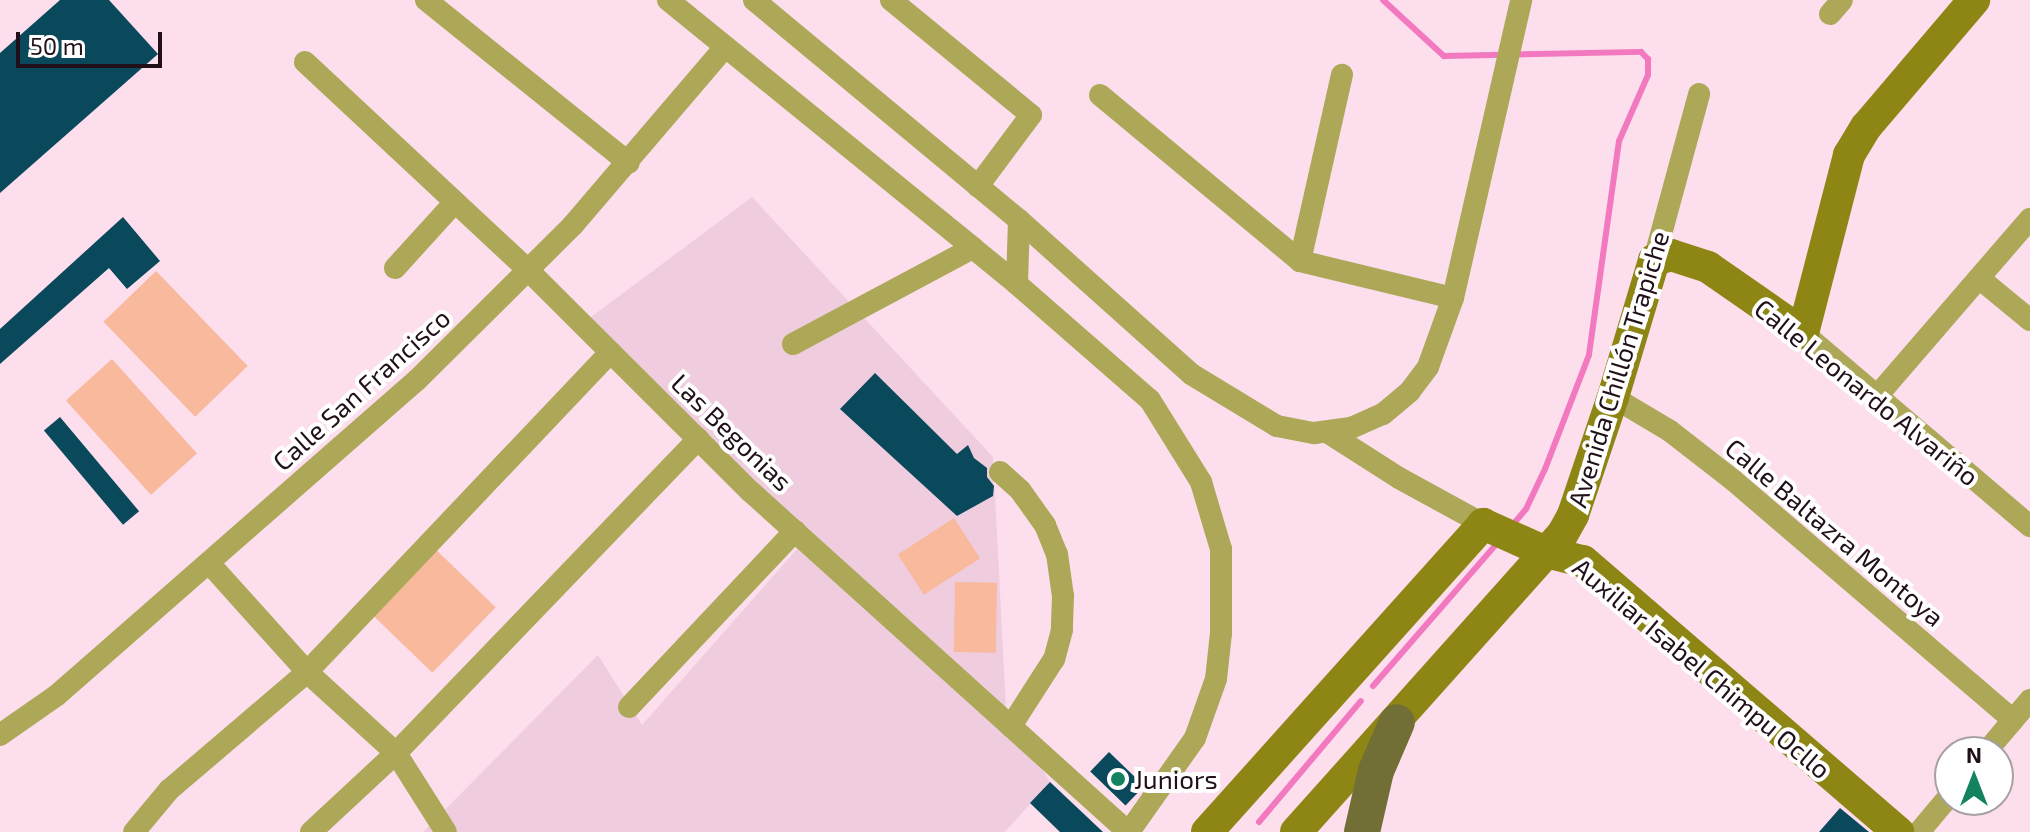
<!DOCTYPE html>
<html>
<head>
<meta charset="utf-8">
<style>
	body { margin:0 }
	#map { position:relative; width:2030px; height:832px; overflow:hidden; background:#fddeed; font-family:"Exo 2",sans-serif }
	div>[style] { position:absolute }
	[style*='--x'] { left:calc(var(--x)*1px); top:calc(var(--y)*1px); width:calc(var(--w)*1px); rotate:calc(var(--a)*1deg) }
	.built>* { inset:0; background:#efcddf }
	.green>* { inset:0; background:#f8b99c; transform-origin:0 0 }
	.stream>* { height:6px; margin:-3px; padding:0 3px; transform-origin:3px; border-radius:3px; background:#f279c0 }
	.building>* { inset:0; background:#0a485c; transform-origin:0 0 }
	.street>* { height:22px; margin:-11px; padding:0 11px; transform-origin:11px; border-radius:11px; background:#aca858 }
	.secondary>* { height:32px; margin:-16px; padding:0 16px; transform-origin:16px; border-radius:16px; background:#8d8614 }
	.primary>* { height:36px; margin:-18px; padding:0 18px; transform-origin:18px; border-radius:18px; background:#716e36 }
	.dots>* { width:22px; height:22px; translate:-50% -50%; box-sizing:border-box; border:4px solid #fff; border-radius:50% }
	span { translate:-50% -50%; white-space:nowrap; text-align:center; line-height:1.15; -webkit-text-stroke:8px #fff; paint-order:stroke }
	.street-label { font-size:26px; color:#21101a }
	.poi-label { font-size:26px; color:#21101a }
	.left { translate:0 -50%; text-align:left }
	.north { position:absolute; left:1934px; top:736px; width:80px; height:80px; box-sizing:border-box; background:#fff; border:2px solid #a69fa3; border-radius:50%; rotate:0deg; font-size:22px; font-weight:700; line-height:32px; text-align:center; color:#21101a }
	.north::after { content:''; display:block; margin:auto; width:28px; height:36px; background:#128260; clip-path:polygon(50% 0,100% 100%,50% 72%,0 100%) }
	.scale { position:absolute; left:16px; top:32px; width:146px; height:36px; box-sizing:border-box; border:4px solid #21101a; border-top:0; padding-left:10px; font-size:24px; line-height:28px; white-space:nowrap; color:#21101a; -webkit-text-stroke:6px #fff; paint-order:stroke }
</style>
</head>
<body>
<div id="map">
	<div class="built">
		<i style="clip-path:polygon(752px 197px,993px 457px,1006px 709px,1050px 782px,1005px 832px,423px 832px,598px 655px,642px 725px,797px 549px,575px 329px)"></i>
	</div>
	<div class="green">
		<i style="left:156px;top:271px;width:132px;height:73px;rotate:46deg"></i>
		<i style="left:112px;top:359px;width:127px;height:62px;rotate:48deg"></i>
		<i style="left:954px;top:518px;width:48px;height:67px;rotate:57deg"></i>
		<i style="left:428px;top:542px;width:94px;height:91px;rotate:44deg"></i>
		<i style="left:955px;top:582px;width:42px;height:70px;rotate:1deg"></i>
	</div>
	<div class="stream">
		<i style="--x:1383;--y:0;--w:83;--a:42.6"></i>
		<i style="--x:1444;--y:56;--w:197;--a:-1.2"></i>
		<i style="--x:1641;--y:52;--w:10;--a:45"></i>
		<i style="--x:1648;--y:59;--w:16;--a:90"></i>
		<i style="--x:1648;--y:75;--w:72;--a:113.7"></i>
		<i style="--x:1619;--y:141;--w:216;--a:98"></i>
		<i style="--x:1589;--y:355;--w:122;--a:111.1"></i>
		<i style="--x:1545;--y:469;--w:44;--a:115.4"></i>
		<i style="--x:1526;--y:509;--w:23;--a:130"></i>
		<i style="--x:1373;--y:686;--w:191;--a:-49"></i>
		<i style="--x:1259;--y:822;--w:158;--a:-49.9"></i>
	</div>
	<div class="building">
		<i style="clip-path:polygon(60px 0,109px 0,158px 54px,0 193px,0 53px)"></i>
		<i style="clip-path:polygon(123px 217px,160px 261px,127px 289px,109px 268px,0 364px,0 329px)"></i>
		<i style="clip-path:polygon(875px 373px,957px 454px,968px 445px,974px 458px,987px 468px,987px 477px,994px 486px,993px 496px,957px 516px,840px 409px)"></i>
		<i style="left:60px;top:417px;width:123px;height:21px;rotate:50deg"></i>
		<i style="left:1109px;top:752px;width:49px;height:27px;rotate:44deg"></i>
		<i style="clip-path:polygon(1050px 782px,1103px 832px,1060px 832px,1030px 803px)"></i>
		<i style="clip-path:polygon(1840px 808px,1869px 832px,1819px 832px)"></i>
	</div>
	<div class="street">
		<i style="--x:426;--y:0;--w:260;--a:38.8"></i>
		<i style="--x:668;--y:0;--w:393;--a:39.1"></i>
		<i style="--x:754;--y:0;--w:344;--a:39.7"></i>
		<i style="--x:1019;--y:220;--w:231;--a:41.8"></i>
		<i style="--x:1191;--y:374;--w:100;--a:31.2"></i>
		<i style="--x:1277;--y:426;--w:38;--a:11"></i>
		<i style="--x:1314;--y:433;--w:37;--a:-8"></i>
		<i style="--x:1351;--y:428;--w:35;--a:-24"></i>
		<i style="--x:1383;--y:414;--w:35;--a:-40"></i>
		<i style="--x:1410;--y:391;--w:30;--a:-53"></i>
		<i style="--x:1428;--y:367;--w:73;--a:-70.1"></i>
		<i style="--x:1453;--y:298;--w:306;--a:-77.1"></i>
		<i style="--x:891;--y:0;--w:181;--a:39.4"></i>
		<i style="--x:1031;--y:115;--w:89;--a:126.7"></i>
		<i style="--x:1830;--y:14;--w:18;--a:-49"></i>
		<i style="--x:305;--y:62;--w:306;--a:43"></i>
		<i style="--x:529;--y:271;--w:312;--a:44.9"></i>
		<i style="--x:750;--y:491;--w:509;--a:42.05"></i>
		<i style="--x:1100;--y:95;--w:260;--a:39.7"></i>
		<i style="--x:1300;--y:261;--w:157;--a:13.6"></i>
		<i style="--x:1019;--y:220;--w:64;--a:91.8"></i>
		<i style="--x:1017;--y:284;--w:176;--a:41.1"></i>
		<i style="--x:1150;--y:400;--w:97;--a:58.1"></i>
		<i style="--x:1201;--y:482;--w:70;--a:73.4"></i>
		<i style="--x:1221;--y:549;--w:84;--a:90"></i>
		<i style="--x:1221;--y:633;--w:46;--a:96.2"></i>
		<i style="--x:1216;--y:679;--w:63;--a:109.6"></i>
		<i style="--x:1195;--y:738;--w:115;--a:125.1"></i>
		<i style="--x:1654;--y:260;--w:172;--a:-74.8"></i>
		<i style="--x:1300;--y:261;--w:191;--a:-77.3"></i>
		<i style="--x:395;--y:268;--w:89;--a:-47.7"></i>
		<i style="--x:1979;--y:278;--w:66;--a:39.5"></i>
		<i style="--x:1803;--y:333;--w:298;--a:40.4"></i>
		<i style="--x:793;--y:344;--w:204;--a:-28.1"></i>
		<i style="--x:973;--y:248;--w:57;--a:39.3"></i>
		<i style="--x:1877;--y:396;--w:234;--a:-49.2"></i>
		<i style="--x:1613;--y:397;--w:66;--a:30.8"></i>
		<i style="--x:1670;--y:431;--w:80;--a:37.9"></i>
		<i style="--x:1733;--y:480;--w:369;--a:40.6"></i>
		<i style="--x:1327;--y:432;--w:85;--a:32.6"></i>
		<i style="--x:1399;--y:478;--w:96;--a:28.7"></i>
		<i style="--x:1000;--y:472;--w:27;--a:42"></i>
		<i style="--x:1020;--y:490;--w:43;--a:54.5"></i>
		<i style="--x:1045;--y:525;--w:31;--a:68"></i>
		<i style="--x:1057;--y:554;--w:42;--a:81.9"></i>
		<i style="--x:1063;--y:596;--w:34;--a:92"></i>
		<i style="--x:1062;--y:630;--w:30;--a:105"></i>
		<i style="--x:1054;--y:659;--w:80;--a:122.7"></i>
		<i style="--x:209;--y:563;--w:147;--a:48"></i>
		<i style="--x:307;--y:672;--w:120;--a:42.3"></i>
		<i style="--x:396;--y:753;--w:93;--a:57.7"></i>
		<i style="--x:629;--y:707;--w:242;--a:-46.7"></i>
		<i style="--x:0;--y:735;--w:68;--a:-34.9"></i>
		<i style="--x:56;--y:696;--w:480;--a:-41.2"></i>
		<i style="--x:417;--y:380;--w:220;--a:-44.8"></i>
		<i style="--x:573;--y:225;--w:233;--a:-49.5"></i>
		<i style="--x:1986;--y:752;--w:68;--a:-49.8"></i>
		<i style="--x:134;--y:832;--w:55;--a:-50.2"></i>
		<i style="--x:169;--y:790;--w:182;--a:-40.5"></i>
		<i style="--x:307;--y:672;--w:441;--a:-46.5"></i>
		<i style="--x:311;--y:832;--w:116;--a:-42.9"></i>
		<i style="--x:396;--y:753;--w:436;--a:-46.1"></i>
		<i style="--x:1919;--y:832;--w:48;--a:-50"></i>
	</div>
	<div class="secondary">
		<i style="--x:1207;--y:832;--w:414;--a:-48.1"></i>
		<i style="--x:1483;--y:524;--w:69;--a:24"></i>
		<i style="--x:1546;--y:552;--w:38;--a:14"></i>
		<i style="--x:1583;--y:561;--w:416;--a:40.7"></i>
		<i style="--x:1296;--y:832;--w:399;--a:-48.2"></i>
		<i style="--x:1562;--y:535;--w:23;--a:-61"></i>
		<i style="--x:1573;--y:515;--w:125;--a:-71.3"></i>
		<i style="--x:1613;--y:397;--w:143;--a:-73.3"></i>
		<i style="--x:1654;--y:260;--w:18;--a:-16"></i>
		<i style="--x:1671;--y:255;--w:39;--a:18"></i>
		<i style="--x:1708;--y:267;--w:116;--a:34.8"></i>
		<i style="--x:1803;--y:333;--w:184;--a:-75.5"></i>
		<i style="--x:1849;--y:155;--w:33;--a:-59"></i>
		<i style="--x:1866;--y:127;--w:167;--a:-49.6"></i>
	</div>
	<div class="primary">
		<i style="--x:1362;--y:832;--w:63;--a:-77.1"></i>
		<i style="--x:1376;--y:771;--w:53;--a:-66.8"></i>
	</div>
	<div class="dots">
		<i style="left:1118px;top:779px;background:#128260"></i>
	</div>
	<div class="street-label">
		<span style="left:1618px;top:369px;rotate:-73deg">Avenida Chillón Trapiche</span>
		<span style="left:361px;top:389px;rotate:-42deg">Calle San Francisco</span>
		<span style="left:1867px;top:392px;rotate:39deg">Calle Leonardo Alvariño</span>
		<span style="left:732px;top:432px;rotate:44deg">Las Begonias</span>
		<span style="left:1835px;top:532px;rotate:40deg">Calle Baltazra Montoya</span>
		<span style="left:1702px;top:668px;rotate:40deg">Auxiliar Isabel Chimpu Ocllo</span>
	</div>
	<div class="poi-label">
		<span class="left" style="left:1134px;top:779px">Juniors</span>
	</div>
	<div class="north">N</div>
	<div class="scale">50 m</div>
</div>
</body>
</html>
